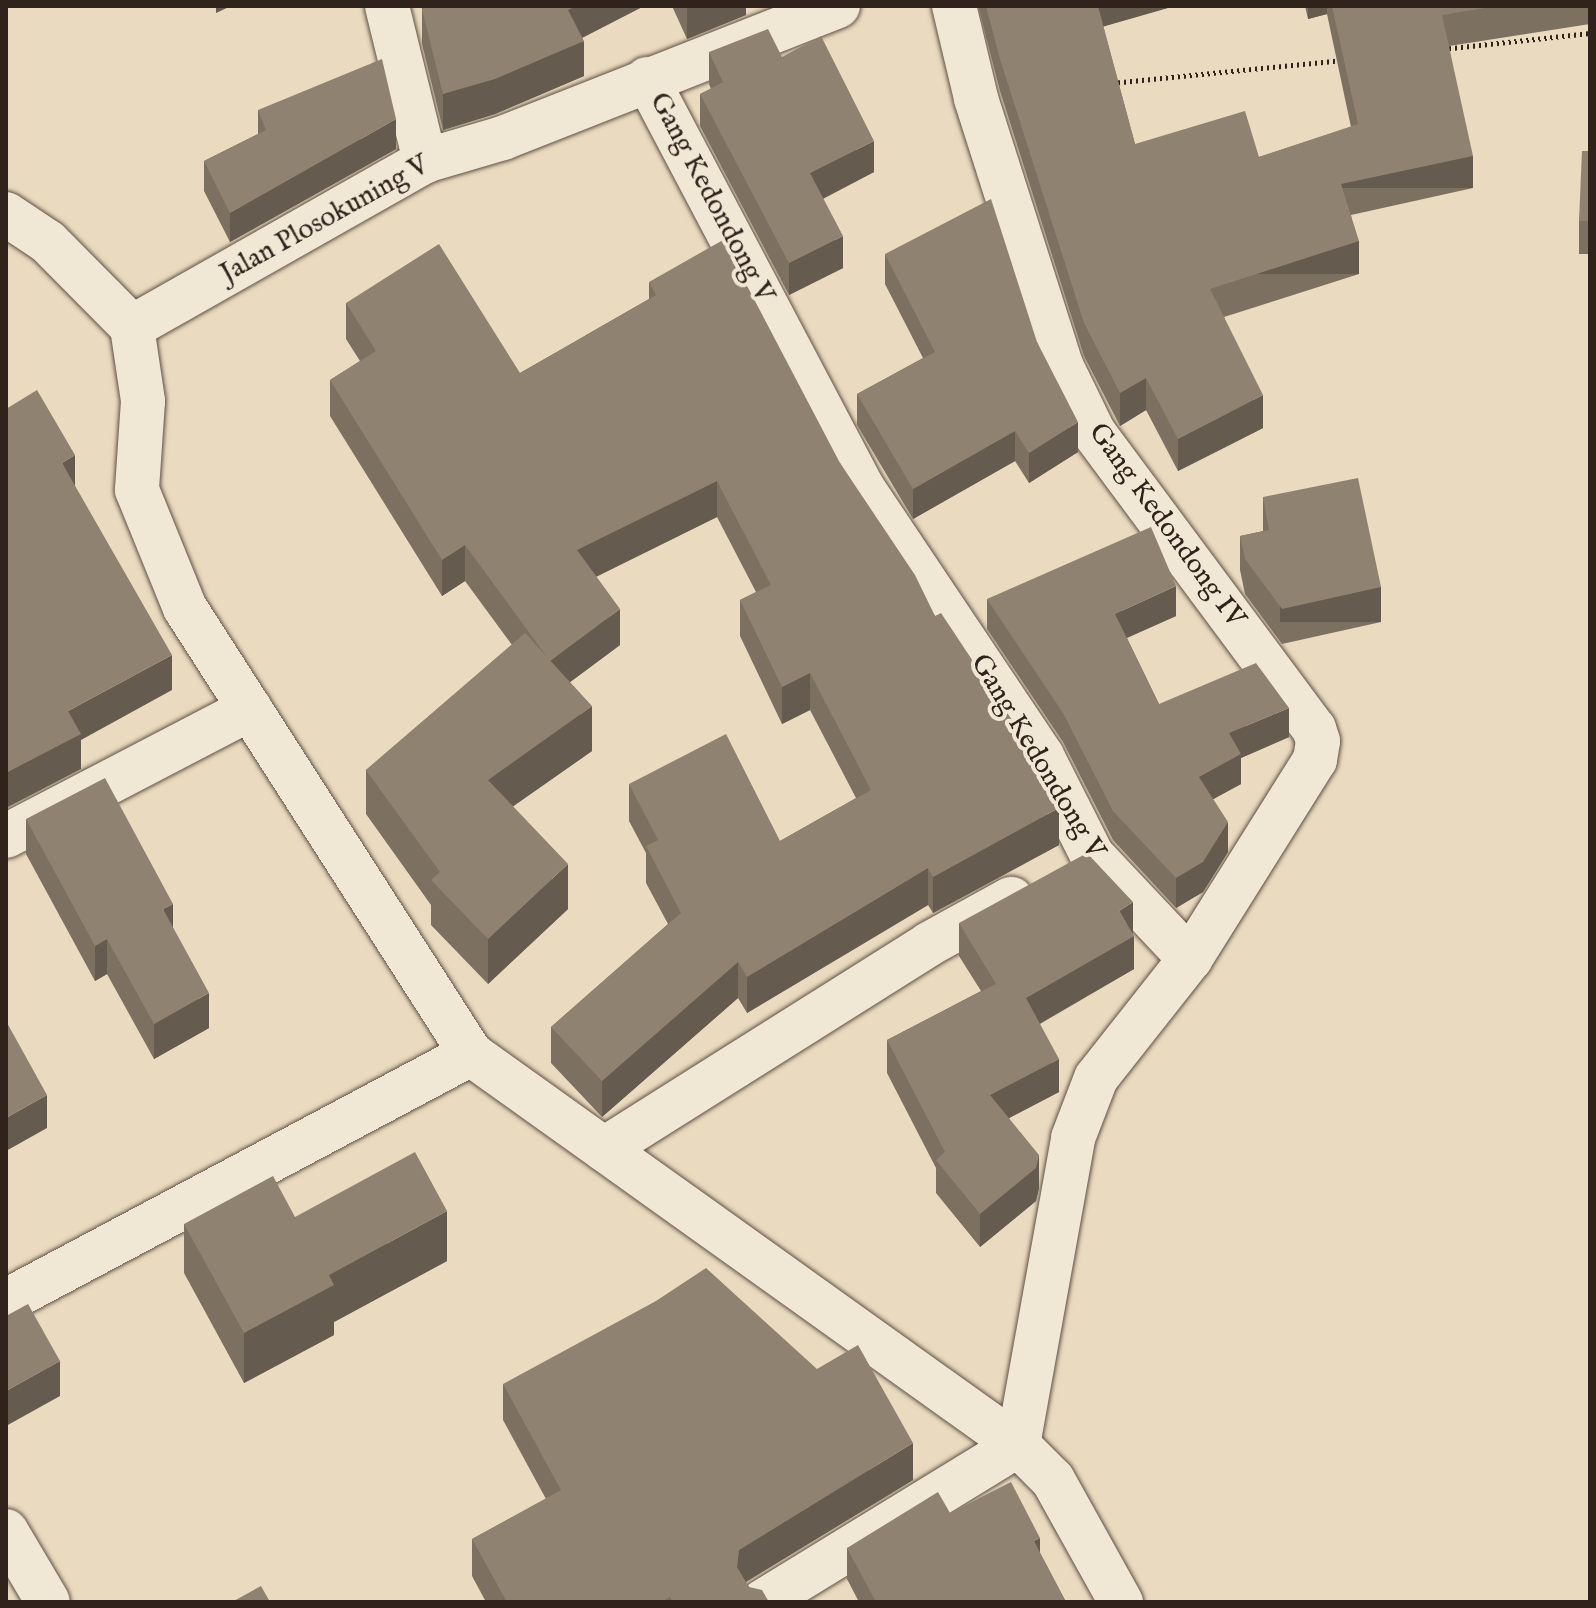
<!DOCTYPE html>
<html>
<head>
<meta charset="utf-8">
<style>
	body { margin:0 }
	#map { position:relative; width:1596px; height:1608px; overflow:hidden; background:#eadabf; font-family:"IM FELL English",serif }
	div>[style] { position:absolute }
	[style*='--x'] { left:calc(var(--x)*1px); top:calc(var(--y)*1px); width:calc(var(--w)*1px); rotate:calc(var(--a)*1deg) }
	.path>* { height:5px; margin-top:-2.5px; transform-origin:0; background:repeating-linear-gradient(90deg,#2f231b 0 2px,transparent 0 6px) }
	.roads { filter:drop-shadow(0 0 2px #5e5144) drop-shadow(0 0 2px #5e5144) }
	.minor>* { height:44px; margin:-22px; padding:0 22px; transform-origin:22px; border-radius:22px; background:#f1e7d5 }
	.wall>* { inset:0; background:#7c7060 }
	.shaded-wall>* { inset:0; background:#655b4e; transform-origin:0 0 }
	.building>* { inset:0; background:#908270 }
	span { translate:-50% -50%; white-space:nowrap; text-align:center; line-height:1.15; -webkit-text-stroke:8px #f1e7d5; paint-order:stroke }
	.street-label { font-size:28px; color:#2f231b }
	.frame { position:absolute; inset:0; border:8px solid #2f231b; pointer-events:none }
</style>
</head>
<body>
<div id="map">
	<div class="path">
		<i style="--x:1443;--y:49;--w:148;--a:-6.2"></i>
		<i style="--x:1112;--y:83;--w:230;--a:-5.7"></i>
	</div>
	<div class="roads">
		<div class="minor">
			<i style="--x:387;--y:6;--w:160;--a:76.2"></i>
			<i style="--x:647;--y:79;--w:461;--a:62.2"></i>
			<i style="--x:862;--y:487;--w:324;--a:56.2"></i>
			<i style="--x:1042;--y:756;--w:111;--a:63.2"></i>
			<i style="--x:1092;--y:855;--w:143;--a:46.7"></i>
			<i style="--x:6;--y:214;--w:50;--a:33.7"></i>
			<i style="--x:48;--y:242;--w:120;--a:45.3"></i>
			<i style="--x:132;--y:327;--w:75;--a:81.5"></i>
			<i style="--x:143;--y:401;--w:89;--a:93.9"></i>
			<i style="--x:137;--y:490;--w:127;--a:67.9"></i>
			<i style="--x:185;--y:608;--w:530;--a:57.33"></i>
			<i style="--x:471;--y:1054;--w:672;--a:35.56"></i>
			<i style="--x:1018;--y:1445;--w:49;--a:45"></i>
			<i style="--x:1053;--y:1480;--w:140;--a:60.9"></i>
			<i style="--x:132;--y:327;--w:337;--a:-29.5"></i>
			<i style="--x:425;--y:161;--w:81;--a:-16.4"></i>
			<i style="--x:503;--y:138;--w:360;--a:-21.5"></i>
			<i style="--x:6;--y:836;--w:275;--a:-27.5"></i>
			<i style="--x:604;--y:1149;--w:384;--a:-32.2"></i>
			<i style="--x:929;--y:944;--w:94;--a:-28.8"></i>
			<i style="--x:6;--y:1301;--w:527;--a:-27.98"></i>
			<i style="--x:6;--y:1531;--w:82;--a:59.4"></i>
			<i style="--x:762;--y:1602;--w:300;--a:-31.5"></i>
			<i style="--x:1018;--y:1445;--w:312;--a:-79.8"></i>
			<i style="--x:1073;--y:1138;--w:64;--a:-69"></i>
			<i style="--x:1096;--y:1078;--w:152;--a:-51.7"></i>
			<i style="--x:1190;--y:959;--w:235;--a:-57.9"></i>
			<i style="--x:1315;--y:760;--w:19;--a:-81"></i>
			<i style="--x:1318;--y:741;--w:13;--a:-108"></i>
			<i style="--x:1314;--y:729;--w:371;--a:-126.6"></i>
			<i style="--x:1093;--y:431;--w:73;--a:-115.9"></i>
			<i style="--x:1061;--y:365;--w:280;--a:-107.7"></i>
			<i style="--x:976;--y:98;--w:95;--a:-103.4"></i>
		</div>
	</div>
	<div class="wall">
		<i style="clip-path:polygon(421px 6px,644px 6px,582px 38px,584px 76px,495px 114px,443px 130px,422px 44px,422px 9px)"></i>
		<i style="clip-path:polygon(672px 6px,746px 6px,746px 15px,687px 39px)"></i>
		<i style="clip-path:polygon(978px 6px,1174px 6px,1103px 26px,1135px 144px,1259px 157px,1351px 127px,1327px 14px,1308px 19px,1305px 6px,1590px 6px,1590px 24px,1449px 46px,1473px 188px,1351px 215px,1359px 274px,1224px 317px,1263px 428px,1178px 471px,1146px 410px,1120px 426px,1084px 356px,1000px 91px)"></i>
		<i style="clip-path:polygon(709px 52px,782px 57px,874px 172px,823px 199px,843px 268px,789px 295px,700px 126px,700px 94px,711px 89px,709px 84px)"></i>
		<i style="clip-path:polygon(258px 110px,396px 149px,230px 242px,204px 191px,204px 161px,258px 134px)"></i>
		<i style="clip-path:polygon(1590px 151px,1590px 254px,1579px 254px,1579px 221px)"></i>
		<i style="clip-path:polygon(885px 254px,1037px 342px,1078px 452px,1029px 483px,1015px 461px,913px 519px,857px 425px,857px 394px,923px 358px,885px 284px)"></i>
		<i style="clip-path:polygon(649px 282px,840px 463px,935px 616px,1059px 845px,933px 913px,928px 905px,747px 1013px,738px 998px,602px 1117px,551px 1063px,551px 1027px,668px 924px,646px 883px,646px 853px,629px 821px,629px 784px,780px 841px,856px 798px,810px 710px,782px 724px,740px 636px,740px 600px,756px 592px,717px 517px,596px 577px,620px 645px,570px 682px,592px 751px,513px 806px,568px 909px,488px 984px,431px 925px,431px 905px,366px 814px,366px 770px,512px 645px,465px 581px,442px 596px,330px 416px,330px 380px,360px 361px,346px 339px,346px 303px,520px 373px,649px 299px)"></i>
		<i style="clip-path:polygon(1263px 497px,1381px 622px,1282px 644px,1245px 594px,1240px 570px,1240px 536px,1263px 531px)"></i>
		<i style="clip-path:polygon(987px 599px,1176px 616px,1127px 638px,1159px 704px,1289px 737px,1241px 758px,1241px 784px,1213px 799px,1228px 852px,1203px 892px,1176px 908px,1113px 840px,1063px 742px,987px 629px)"></i>
		<i style="clip-path:polygon(26px 819px,173px 928px,209px 1028px,154px 1059px,107px 974px,95px 981px,26px 854px)"></i>
		<i style="clip-path:polygon(959px 923px,1133px 935px,1134px 969px,1040px 1024px,1059px 1092px,1009px 1118px,1039px 1188px,1036px 1201px,980px 1247px,936px 1193px,936px 1168px,887px 1073px,887px 1040px,981px 991px,959px 956px)"></i>
		<i style="clip-path:polygon(295px 1217px,447px 1261px,334px 1322px,334px 1335px,244px 1383px,184px 1273px,184px 1224px)"></i>
		<i style="clip-path:polygon(503px 1384px,913px 1480px,746px 1582px,749px 1587px,769px 1602px,486px 1602px,472px 1576px,472px 1539px,546px 1499px,503px 1420px)"></i>
		<i style="clip-path:polygon(950px 1513px,1040px 1553px,1066px 1602px,859px 1602px,847px 1579px,847px 1548px)"></i>
	</div>
	<div class="shaded-wall">
		<i style="clip-path:polygon(216px 6px,231px 6px,216px 13px)"></i>
		<i style="clip-path:polygon(576px 6px,644px 6px,568px 45px,568px 10px)"></i>
		<i style="clip-path:polygon(687px 6px,746px 6px,746px 15px,687px 39px)"></i>
		<i style="clip-path:polygon(1095px 6px,1175px 6px,1095px 29px)"></i>
		<i style="clip-path:polygon(1308px 6px,1327px 6px,1327px 14px,1308px 19px)"></i>
		<i style="clip-path:polygon(584px 41px,584px 76px,495px 114px,443px 130px,443px 94px)"></i>
		<i style="clip-path:polygon(396px 119px,396px 149px,230px 242px,230px 213px)"></i>
		<i style="clip-path:polygon(874px 141px,874px 172px,810px 205px,810px 173px)"></i>
		<i style="left:1473px;top:156px;width:32px;height:135px;rotate:90deg"></i>
		<i style="clip-path:polygon(843px 236px,843px 268px,789px 295px,789px 263px)"></i>
		<i style="left:1359px;top:241px;width:33px;height:157px;rotate:90deg"></i>
		<i style="clip-path:polygon(1146px 378px,1146px 410px,1120px 426px,1120px 393px)"></i>
		<i style="clip-path:polygon(1263px 395px,1263px 428px,1178px 471px,1178px 439px)"></i>
		<i style="clip-path:polygon(1078px 422px,1078px 452px,1029px 483px,1029px 453px)"></i>
		<i style="clip-path:polygon(1015px 431px,1015px 461px,913px 519px,913px 489px)"></i>
		<i style="clip-path:polygon(75px 455px,75px 490px,62px 463px)"></i>
		<i style="clip-path:polygon(717px 481px,717px 517px,577px 586px,577px 550px)"></i>
		<i style="clip-path:polygon(465px 545px,465px 581px,442px 596px,442px 560px)"></i>
		<i style="clip-path:polygon(1176px 586px,1176px 616px,1115px 643px,1115px 614px)"></i>
		<i style="left:1381px;top:587px;width:35px;height:101px;rotate:90deg"></i>
		<i style="clip-path:polygon(620px 609px,620px 645px,550px 697px,550px 661px)"></i>
		<i style="clip-path:polygon(172px 655px,172px 690px,81px 740px,81px 769px,6px 808px,6px 773px,68px 711px)"></i>
		<i style="clip-path:polygon(810px 673px,810px 710px,782px 724px,782px 687px)"></i>
		<i style="clip-path:polygon(592px 706px,592px 751px,488px 824px,488px 780px)"></i>
		<i style="clip-path:polygon(1289px 708px,1289px 737px,1241px 758px,1241px 784px,1199px 807px,1199px 777px,1229px 733px)"></i>
		<i style="clip-path:polygon(1059px 808px,1059px 845px,933px 913px,933px 877px)"></i>
		<i style="clip-path:polygon(1228px 822px,1228px 852px,1203px 892px,1176px 908px,1176px 878px)"></i>
		<i style="clip-path:polygon(568px 864px,568px 909px,488px 984px,488px 939px)"></i>
		<i style="clip-path:polygon(928px 868px,928px 905px,747px 1013px,747px 977px)"></i>
		<i style="clip-path:polygon(1133px 902px,1133px 935px,1119px 911px)"></i>
		<i style="clip-path:polygon(173px 904px,173px 938px,163px 909px)"></i>
		<i style="clip-path:polygon(1134px 936px,1134px 969px,1026px 1031px,1026px 998px)"></i>
		<i style="clip-path:polygon(107px 939px,107px 974px,95px 981px,95px 946px)"></i>
		<i style="clip-path:polygon(738px 962px,738px 998px,602px 1117px,602px 1081px)"></i>
		<i style="clip-path:polygon(209px 993px,209px 1028px,154px 1059px,154px 1024px)"></i>
		<i style="clip-path:polygon(1059px 1059px,1059px 1092px,990px 1128px,990px 1095px)"></i>
		<i style="clip-path:polygon(47px 1095px,47px 1128px,6px 1151px,6px 1118px)"></i>
		<i style="clip-path:polygon(1039px 1155px,1039px 1188px,1036px 1201px,980px 1247px,980px 1214px)"></i>
		<i style="clip-path:polygon(447px 1211px,447px 1261px,334px 1322px,334px 1335px,244px 1383px,244px 1333px,329px 1275px)"></i>
		<i style="clip-path:polygon(60px 1361px,60px 1396px,6px 1426px,6px 1391px)"></i>
		<i style="clip-path:polygon(913px 1443px,913px 1480px,739px 1586px,737px 1567px,739px 1550px)"></i>
		<i style="clip-path:polygon(1040px 1538px,1040px 1570px,1034px 1541px)"></i>
	</div>
	<div class="building">
		<i style="clip-path:polygon(428px 6px,576px 6px,568px 10px,584px 41px,495px 79px,443px 94px,422px 9px)"></i>
		<i style="clip-path:polygon(986px 6px,1098px 6px,1135px 144px,1245px 111px,1259px 157px,1358px 124px,1332px 6px,1497px 6px,1442px 15px,1473px 156px,1341px 184px,1359px 241px,1210px 289px,1263px 395px,1178px 439px,1146px 378px,1120px 393px,1084px 323px,1000px 59px)"></i>
		<i style="clip-path:polygon(768px 29px,782px 57px,821px 36px,874px 141px,810px 173px,843px 236px,789px 263px,700px 94px,723px 82px,709px 52px)"></i>
		<i style="clip-path:polygon(382px 59px,396px 119px,230px 213px,204px 161px,266px 130px,258px 110px)"></i>
		<i style="clip-path:polygon(1582px 151px,1590px 151px,1590px 221px,1579px 221px)"></i>
		<i style="clip-path:polygon(991px 199px,1037px 342px,1078px 422px,1029px 453px,1015px 431px,913px 489px,857px 394px,935px 352px,885px 254px)"></i>
		<i style="clip-path:polygon(723px 240px,840px 463px,915px 575px,935px 616px,941px 613px,1020px 732px,1059px 808px,933px 877px,928px 868px,747px 977px,738px 962px,602px 1081px,551px 1027px,681px 913px,646px 846px,658px 840px,629px 784px,726px 734px,780px 841px,871px 790px,810px 673px,782px 687px,740px 600px,771px 585px,717px 481px,577px 550px,620px 609px,550px 661px,465px 545px,442px 560px,330px 380px,376px 351px,346px 303px,439px 244px,520px 373px,656px 295px,649px 282px)"></i>
		<i style="clip-path:polygon(37px 390px,75px 455px,62px 463px,172px 655px,68px 711px,81px 734px,6px 773px,6px 409px)"></i>
		<i style="clip-path:polygon(1358px 478px,1381px 587px,1282px 609px,1245px 559px,1240px 536px,1269px 530px,1263px 497px)"></i>
		<i style="clip-path:polygon(1151px 527px,1176px 586px,1115px 614px,1159px 704px,1256px 663px,1289px 708px,1229px 733px,1241px 754px,1199px 777px,1228px 822px,1203px 862px,1176px 878px,1113px 811px,1063px 713px,987px 599px)"></i>
		<i style="clip-path:polygon(525px 633px,592px 706px,488px 780px,568px 864px,488px 939px,431px 880px,440px 872px,366px 770px)"></i>
		<i style="clip-path:polygon(105px 778px,173px 904px,163px 909px,209px 993px,154px 1024px,107px 939px,95px 946px,26px 819px)"></i>
		<i style="clip-path:polygon(1087px 853px,1133px 902px,1119px 911px,1134px 936px,1026px 998px,1059px 1059px,990px 1095px,1039px 1155px,1036px 1168px,980px 1214px,936px 1160px,945px 1152px,887px 1040px,996px 984px,959px 923px)"></i>
		<i style="clip-path:polygon(6px 1021px,47px 1095px,6px 1118px)"></i>
		<i style="clip-path:polygon(415px 1152px,447px 1211px,329px 1275px,334px 1285px,244px 1333px,184px 1224px,273px 1176px,295px 1217px)"></i>
		<i style="clip-path:polygon(706px 1268px,817px 1369px,858px 1345px,913px 1443px,739px 1550px,737px 1567px,749px 1587px,762px 1590px,769px 1602px,673px 1602px,670px 1597px,661px 1602px,507px 1602px,472px 1539px,561px 1490px,503px 1384px,656px 1301px)"></i>
		<i style="clip-path:polygon(28px 1304px,60px 1361px,6px 1391px,6px 1316px)"></i>
		<i style="clip-path:polygon(1011px 1482px,1040px 1538px,1034px 1541px,1066px 1602px,876px 1602px,847px 1548px,938px 1492px,950px 1513px)"></i>
		<i style="clip-path:polygon(261px 1586px,270px 1602px,232px 1602px)"></i>
	</div>
	<div class="street-label">
		<span style="left:711px;top:198px;rotate:62deg">Gang Kedondong V</span>
		<span style="left:325px;top:220px;rotate:-29deg">Jalan Plosokuning V</span>
		<span style="left:1166px;top:526px;rotate:54deg">Gang Kedondong IV</span>
		<span style="left:1037px;top:757px;rotate:59deg">Gang Kedondong V</span>
	</div>
	<div class="frame"></div>
</div>
</body>
</html>
